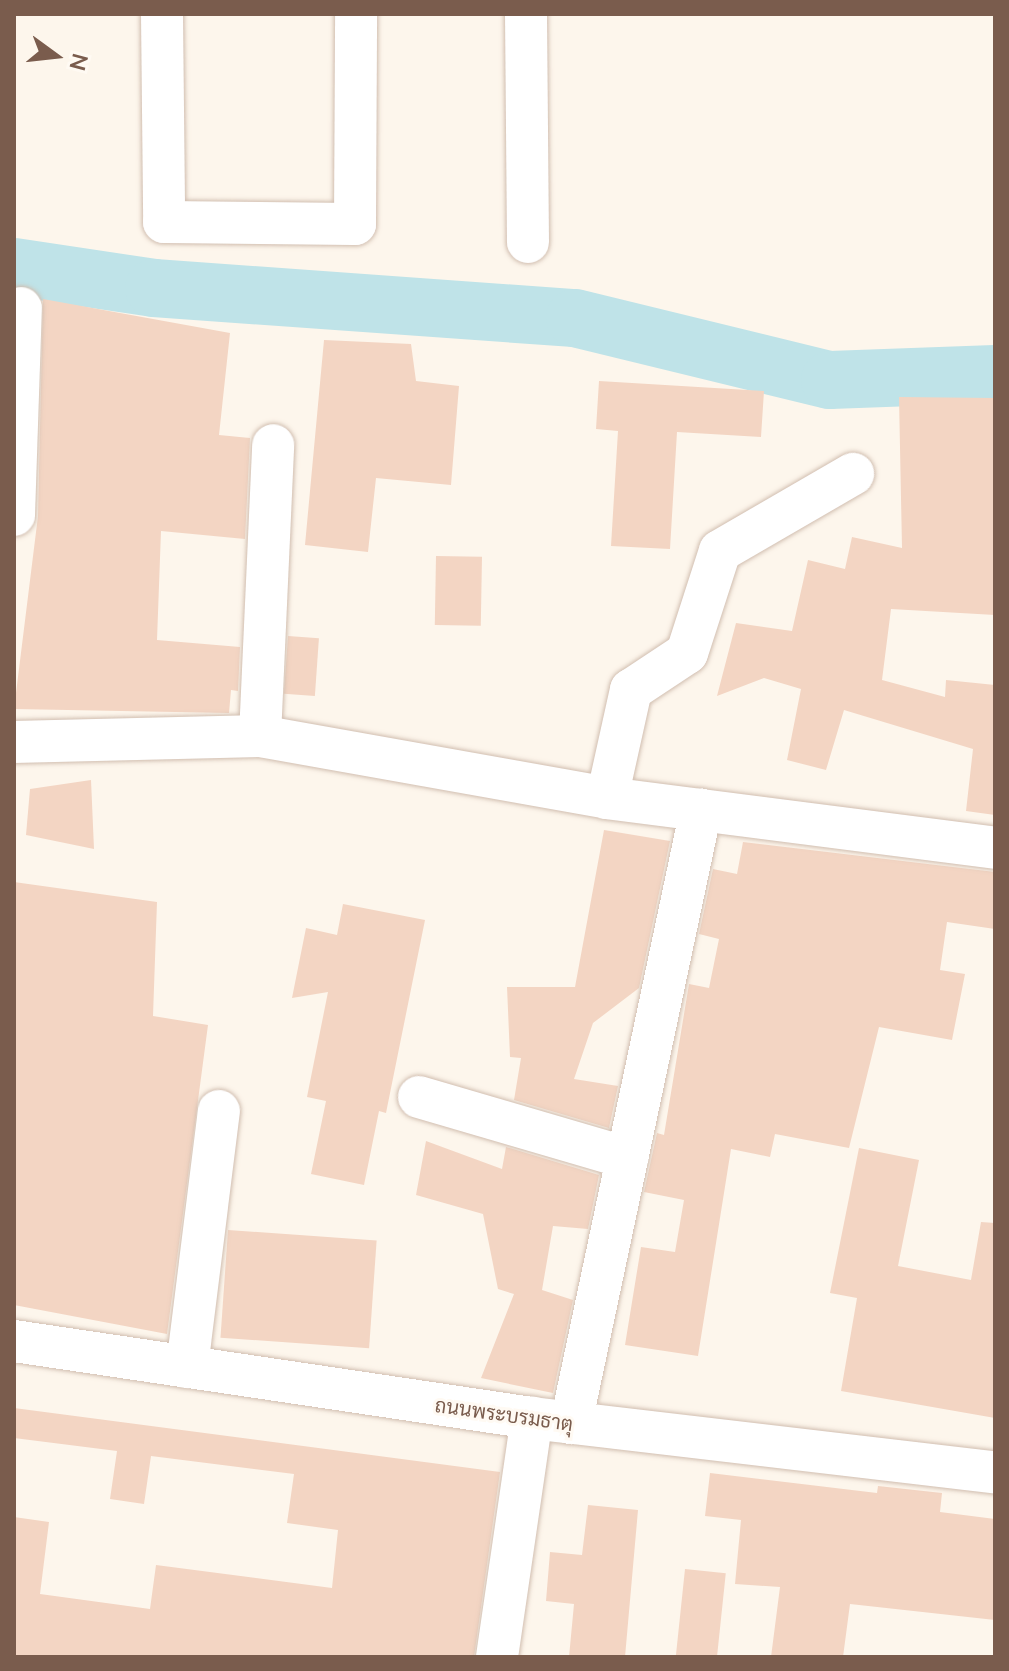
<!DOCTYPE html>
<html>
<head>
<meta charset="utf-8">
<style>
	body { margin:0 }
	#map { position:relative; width:1009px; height:1671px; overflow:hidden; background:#fdf6ec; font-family:Mulish,Sarabun,sans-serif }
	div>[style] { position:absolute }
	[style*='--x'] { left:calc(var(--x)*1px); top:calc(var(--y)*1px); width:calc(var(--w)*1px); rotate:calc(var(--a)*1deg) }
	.river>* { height:58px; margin:-29px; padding:0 29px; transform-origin:29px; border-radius:29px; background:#bfe3e8 }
	.building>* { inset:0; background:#f3d5c3; transform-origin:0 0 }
	.roads { filter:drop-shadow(0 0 2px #d1beb0) drop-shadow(0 0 2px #d1beb0) }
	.minor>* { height:42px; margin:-21px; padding:0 21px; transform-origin:21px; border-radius:21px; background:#fff }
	span { translate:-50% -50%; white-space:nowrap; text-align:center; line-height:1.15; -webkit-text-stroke:6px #fffaf3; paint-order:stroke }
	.street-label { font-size:20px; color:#7a5c4d }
	.frame { position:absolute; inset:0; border:16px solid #7a5c4d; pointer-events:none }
	.north { position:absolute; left:16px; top:16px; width:80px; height:80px; -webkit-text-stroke:6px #fffaf3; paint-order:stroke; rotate:105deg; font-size:22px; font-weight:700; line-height:32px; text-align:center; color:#7a5c4d }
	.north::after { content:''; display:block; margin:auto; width:28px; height:36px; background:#7a5c4d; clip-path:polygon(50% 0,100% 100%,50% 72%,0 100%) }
</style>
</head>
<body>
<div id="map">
	<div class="river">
		<i style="--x:14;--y:267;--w:142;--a:8.5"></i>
		<i style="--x:154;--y:288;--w:422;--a:4.1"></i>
		<i style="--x:575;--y:318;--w:262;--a:13.7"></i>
		<i style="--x:830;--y:380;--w:165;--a:-2.1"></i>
	</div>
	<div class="building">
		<i style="clip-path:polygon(43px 299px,230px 333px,219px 435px,250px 438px,245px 539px,161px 531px,157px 640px,240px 647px,238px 691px,231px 690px,229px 713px,14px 709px,38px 516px)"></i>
		<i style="clip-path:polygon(324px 340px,411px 344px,416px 381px,459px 386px,451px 485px,376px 478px,368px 552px,305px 545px)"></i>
		<i style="clip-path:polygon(599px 381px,764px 391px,761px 437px,677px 432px,670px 549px,611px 546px,618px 431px,596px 429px)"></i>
		<i style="clip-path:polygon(899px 397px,995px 398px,995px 615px,891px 609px,882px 680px,945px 697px,946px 680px,995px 685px,995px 815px,966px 811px,973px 749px,844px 710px,826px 770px,787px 760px,801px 689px,764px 678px,717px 696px,736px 623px,792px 631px,808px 560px,845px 569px,852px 537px,902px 548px)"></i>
		<i style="left:436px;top:556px;width:46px;height:69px;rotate:1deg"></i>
		<i style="left:288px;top:636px;width:31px;height:58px;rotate:4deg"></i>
		<i style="clip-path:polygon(91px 780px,94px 849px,26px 835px,30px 789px)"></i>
		<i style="clip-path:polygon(604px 830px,670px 841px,639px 988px,593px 1023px,574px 1079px,618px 1086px,609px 1128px,514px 1100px,521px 1058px,510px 1057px,507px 987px,575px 987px)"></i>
		<i style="clip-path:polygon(743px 842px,995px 872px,995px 929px,947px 922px,940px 970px,965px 974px,952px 1040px,879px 1027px,849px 1148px,775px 1134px,770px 1157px,731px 1149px,698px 1356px,625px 1345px,641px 1247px,675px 1252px,684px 1200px,644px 1192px,657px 1133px,664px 1135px,689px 984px,709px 988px,719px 939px,699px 934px,713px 869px,737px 874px)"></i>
		<i style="clip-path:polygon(14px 882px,157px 902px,153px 1016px,208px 1025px,167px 1334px,14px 1305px)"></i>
		<i style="clip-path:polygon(343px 904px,425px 920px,386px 1113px,379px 1111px,364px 1185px,311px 1174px,326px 1101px,307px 1097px,328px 992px,292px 998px,306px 928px,337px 935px)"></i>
		<i style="clip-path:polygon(426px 1141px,502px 1169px,506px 1147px,599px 1175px,588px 1229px,553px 1226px,542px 1290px,573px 1300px,553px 1393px,481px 1378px,514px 1294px,498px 1289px,483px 1214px,416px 1195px)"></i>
		<i style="clip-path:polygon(859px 1148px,919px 1160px,898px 1266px,971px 1280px,981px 1222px,995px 1223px,995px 1418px,841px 1391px,857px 1298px,830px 1293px)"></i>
		<i style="left:228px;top:1230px;width:149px;height:108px;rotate:4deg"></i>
		<i style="clip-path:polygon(14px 1408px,500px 1472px,474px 1657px,14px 1657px,14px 1517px,49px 1522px,40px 1594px,150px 1609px,156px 1565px,332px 1588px,338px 1530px,287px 1523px,294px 1474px,151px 1456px,144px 1504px,110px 1499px,117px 1451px,14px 1438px)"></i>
		<i style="clip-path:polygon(710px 1473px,877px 1493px,878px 1486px,942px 1493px,940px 1512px,995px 1519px,995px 1620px,850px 1604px,843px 1657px,771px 1657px,780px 1587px,735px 1584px,741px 1520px,705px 1516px)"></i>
		<i style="clip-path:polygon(588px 1505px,638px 1510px,625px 1657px,569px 1657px,574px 1604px,546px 1601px,550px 1552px,582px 1555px)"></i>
		<i style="left:685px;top:1569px;width:41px;height:88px;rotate:6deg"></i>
	</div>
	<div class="roads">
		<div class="minor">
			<i style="--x:162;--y:14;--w:208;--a:89.4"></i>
			<i style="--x:164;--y:222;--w:191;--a:0.6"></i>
			<i style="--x:355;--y:224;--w:210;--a:-89.7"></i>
			<i style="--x:526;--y:14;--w:228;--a:89.5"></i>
			<i style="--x:14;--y:515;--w:207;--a:-88.1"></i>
			<i style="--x:260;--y:736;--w:291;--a:-87.4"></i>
			<i style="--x:14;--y:742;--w:246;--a:-1.4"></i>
			<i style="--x:260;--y:736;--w:352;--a:10.1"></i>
			<i style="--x:607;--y:798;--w:391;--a:7.3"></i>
			<i style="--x:607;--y:798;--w:111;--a:-77.5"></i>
			<i style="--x:631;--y:690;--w:67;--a:-33.5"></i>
			<i style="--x:687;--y:653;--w:107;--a:-72.1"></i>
			<i style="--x:720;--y:551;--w:154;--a:-30.1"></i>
			<i style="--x:419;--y:1097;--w:217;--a:16.3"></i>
			<i style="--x:14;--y:1341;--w:524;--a:8.46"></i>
			<i style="--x:532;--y:1418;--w:466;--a:6.7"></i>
			<i style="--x:187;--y:1367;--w:258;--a:-82.9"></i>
			<i style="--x:571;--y:1423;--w:627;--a:-78.03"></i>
			<i style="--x:497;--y:1657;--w:242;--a:-81.7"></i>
		</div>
	</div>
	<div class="street-label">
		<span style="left:504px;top:1414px;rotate:8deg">ถนนพระบรมธาตุ</span>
	</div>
	<div class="frame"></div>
	<div class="north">N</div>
</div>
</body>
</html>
